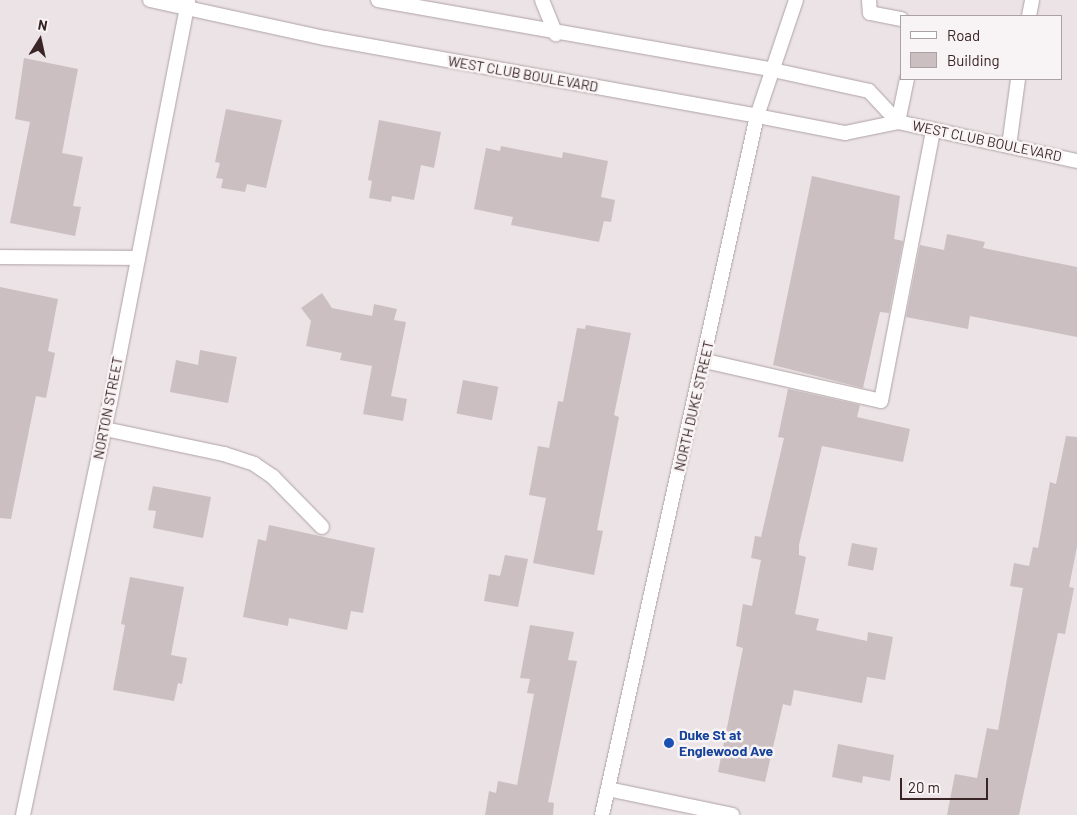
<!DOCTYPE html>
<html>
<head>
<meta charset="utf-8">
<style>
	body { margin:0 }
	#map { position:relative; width:1077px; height:815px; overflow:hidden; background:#ebe3e5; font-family:Barlow,sans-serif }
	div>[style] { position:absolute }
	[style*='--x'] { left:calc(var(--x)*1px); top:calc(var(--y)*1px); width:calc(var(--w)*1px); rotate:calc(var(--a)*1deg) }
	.building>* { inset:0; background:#cbbfc2; transform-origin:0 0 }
	.roads { filter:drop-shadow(0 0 1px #afa2a4) drop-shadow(0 0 1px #afa2a4) }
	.service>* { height:14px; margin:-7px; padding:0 7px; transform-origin:7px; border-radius:7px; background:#fff }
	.minor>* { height:14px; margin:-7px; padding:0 7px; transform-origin:7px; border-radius:7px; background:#fff }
	.tertiary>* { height:14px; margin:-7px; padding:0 7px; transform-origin:7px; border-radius:7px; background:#fff }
	.secondary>* { height:14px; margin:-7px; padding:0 7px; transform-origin:7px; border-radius:7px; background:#fff }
	.dots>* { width:14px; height:14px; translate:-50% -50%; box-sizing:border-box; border:2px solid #f8f3f4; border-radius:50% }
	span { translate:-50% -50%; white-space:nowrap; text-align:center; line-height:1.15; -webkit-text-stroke:5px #f8f3f4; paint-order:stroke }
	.street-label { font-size:14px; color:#3a2526 }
	.transit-label { font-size:14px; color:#164399; font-weight:700 }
	.left { translate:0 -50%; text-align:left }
	.legend { position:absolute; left:900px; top:15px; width:162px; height:65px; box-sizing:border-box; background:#f8f3f4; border:1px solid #aca1a2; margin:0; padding:6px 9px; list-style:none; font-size:15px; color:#3a2526 }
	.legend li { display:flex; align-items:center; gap:10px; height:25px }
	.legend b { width:25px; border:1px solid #aca1a2 }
	.north { position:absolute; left:15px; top:15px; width:50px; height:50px; -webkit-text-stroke:4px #f8f3f4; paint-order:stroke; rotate:10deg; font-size:14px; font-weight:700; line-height:20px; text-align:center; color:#3a2526 }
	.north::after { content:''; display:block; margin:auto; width:18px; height:22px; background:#3a2526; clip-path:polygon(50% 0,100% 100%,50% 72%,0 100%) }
	.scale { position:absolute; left:900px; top:778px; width:88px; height:22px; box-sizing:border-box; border:2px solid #3a2526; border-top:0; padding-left:6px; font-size:15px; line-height:18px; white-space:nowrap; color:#3a2526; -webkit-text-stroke:4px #f8f3f4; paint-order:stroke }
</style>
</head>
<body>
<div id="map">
	<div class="building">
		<i style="clip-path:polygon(24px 58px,78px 69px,62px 153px,83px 157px,73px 206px,81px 207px,75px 236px,10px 223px,30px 122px,15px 119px)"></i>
		<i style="clip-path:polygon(226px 109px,282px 120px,266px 188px,247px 184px,245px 192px,221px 188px,223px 179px,216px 178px,220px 163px,215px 162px)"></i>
		<i style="clip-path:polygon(379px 120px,441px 132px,434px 168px,421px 165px,414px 200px,392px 196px,391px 202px,369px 198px,372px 181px,368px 180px)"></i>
		<i style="clip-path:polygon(501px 146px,562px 158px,563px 152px,608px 161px,601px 197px,615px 200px,611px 222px,604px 221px,599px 242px,511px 225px,513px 217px,474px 209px,486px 148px,500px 151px)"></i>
		<i style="clip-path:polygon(812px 176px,900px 196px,894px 239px,903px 241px,889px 313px,880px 312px,863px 388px,773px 365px)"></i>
		<i style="clip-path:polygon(947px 234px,985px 242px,983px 248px,1077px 267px,1077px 337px,970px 316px,968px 329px,906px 317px,920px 245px,944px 250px)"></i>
		<i style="clip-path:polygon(0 287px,58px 299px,48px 351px,55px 353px,46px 398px,36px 396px,11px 519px,0 518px)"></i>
		<i style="clip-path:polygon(322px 293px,332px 308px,372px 316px,374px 304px,397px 309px,394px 320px,406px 322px,391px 396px,407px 399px,403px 421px,363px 414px,372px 366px,340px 360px,342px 353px,306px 346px,311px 321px,301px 308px)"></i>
		<i style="clip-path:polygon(586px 325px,631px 333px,614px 415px,619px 417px,597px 530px,603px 531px,594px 575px,533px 563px,546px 498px,529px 495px,538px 446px,549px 448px,558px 401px,563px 402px,577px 328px,585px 329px)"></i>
		<i style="clip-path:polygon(200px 350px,237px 357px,228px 403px,170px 392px,176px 360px,198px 365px)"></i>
		<i style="left:463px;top:380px;width:36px;height:34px;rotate:11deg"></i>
		<i style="clip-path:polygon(788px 389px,860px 405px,857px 417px,910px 429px,903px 462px,822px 446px,799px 545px,799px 555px,806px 557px,795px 614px,819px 619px,816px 630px,867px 641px,868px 632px,893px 637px,885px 680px,867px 677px,862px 703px,794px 690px,791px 706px,783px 704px,765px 782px,718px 772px,743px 648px,736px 646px,743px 604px,752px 606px,761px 560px,751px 558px,755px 536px,761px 537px,784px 438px,778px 437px)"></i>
		<i style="clip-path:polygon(1066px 436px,1077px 437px,1077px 547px,1069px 587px,1074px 588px,1065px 634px,1058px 633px,1019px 815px,947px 815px,955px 774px,977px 778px,987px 728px,998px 730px,1023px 588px,1010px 586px,1014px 563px,1029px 566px,1033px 547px,1038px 548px,1050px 482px,1056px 484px)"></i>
		<i style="clip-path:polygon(153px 486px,211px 497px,203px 538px,153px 528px,156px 511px,148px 510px)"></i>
		<i style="clip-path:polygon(269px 525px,375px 548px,363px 613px,351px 611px,347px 630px,289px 618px,288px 626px,243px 617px,258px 539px,266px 541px)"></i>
		<i style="left:852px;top:543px;width:26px;height:23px;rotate:11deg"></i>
		<i style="clip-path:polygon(505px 555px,528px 559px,518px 607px,484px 601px,489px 574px,500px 576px)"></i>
		<i style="clip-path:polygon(130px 577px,184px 587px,171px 655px,187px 658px,182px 684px,178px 683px,174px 701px,113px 690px,125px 625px,121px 624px)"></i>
		<i style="clip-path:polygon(530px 625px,574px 632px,568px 660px,577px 661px,548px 802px,554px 803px,553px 815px,485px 815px,489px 791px,496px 793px,498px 781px,517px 785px,534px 694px,527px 693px,530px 679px,520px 678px)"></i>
		<i style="clip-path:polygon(838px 744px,894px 755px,890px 781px,863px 776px,862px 783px,832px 777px)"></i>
	</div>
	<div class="roads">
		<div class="service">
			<i style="--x:542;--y:0;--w:37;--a:68"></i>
			<i style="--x:869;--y:0;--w:13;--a:86"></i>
			<i style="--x:870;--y:13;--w:32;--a:11"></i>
			<i style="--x:1029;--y:16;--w:16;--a:-79"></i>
			<i style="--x:898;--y:122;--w:44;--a:-78.2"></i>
			<i style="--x:1009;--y:146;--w:68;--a:-82.3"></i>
			<i style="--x:0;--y:257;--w:138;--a:0.4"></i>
			<i style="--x:705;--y:361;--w:180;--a:12.8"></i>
			<i style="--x:881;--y:401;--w:276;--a:-79.1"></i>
			<i style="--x:105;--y:429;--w:122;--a:11.9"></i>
			<i style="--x:224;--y:454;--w:32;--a:18"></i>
			<i style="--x:254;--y:464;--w:23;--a:34"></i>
			<i style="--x:273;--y:477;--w:70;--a:45.6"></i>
		</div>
		<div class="minor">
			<i style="--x:608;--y:789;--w:127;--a:11.8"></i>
			<i style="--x:23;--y:815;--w:421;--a:-78.1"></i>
			<i style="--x:110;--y:403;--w:410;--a:-79"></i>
		</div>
		<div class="tertiary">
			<i style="--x:773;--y:70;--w:98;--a:12.3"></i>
			<i style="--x:869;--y:91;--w:42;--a:46.9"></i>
			<i style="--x:757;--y:116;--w:90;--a:10.9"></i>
			<i style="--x:845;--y:133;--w:54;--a:-11.7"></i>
			<i style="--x:898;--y:122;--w:183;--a:12.3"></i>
		</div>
		<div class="secondary">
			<i style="--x:150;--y:0;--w:179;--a:12.3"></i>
			<i style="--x:325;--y:38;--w:439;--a:10.2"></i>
			<i style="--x:378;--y:0;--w:401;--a:10"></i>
			<i style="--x:602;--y:815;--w:716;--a:-77.5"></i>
			<i style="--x:757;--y:116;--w:122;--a:-71.4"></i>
		</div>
	</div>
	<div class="dots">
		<i style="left:669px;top:743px;background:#1a4fb4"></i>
	</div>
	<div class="street-label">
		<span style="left:523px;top:74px;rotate:10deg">WEST CLUB BOULEVARD</span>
		<span style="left:987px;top:141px;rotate:12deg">WEST CLUB BOULEVARD</span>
		<span style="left:694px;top:406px;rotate:-77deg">NORTH DUKE STREET</span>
		<span style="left:108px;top:408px;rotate:-79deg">NORTON STREET</span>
	</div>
	<div class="transit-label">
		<span class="left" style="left:679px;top:743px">Duke St at<br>Englewood Ave</span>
	</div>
	<ul class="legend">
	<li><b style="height:6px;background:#fff"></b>Road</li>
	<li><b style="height:14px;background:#cbbfc2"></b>Building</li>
	</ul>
	<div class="north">N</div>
	<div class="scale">20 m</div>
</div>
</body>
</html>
